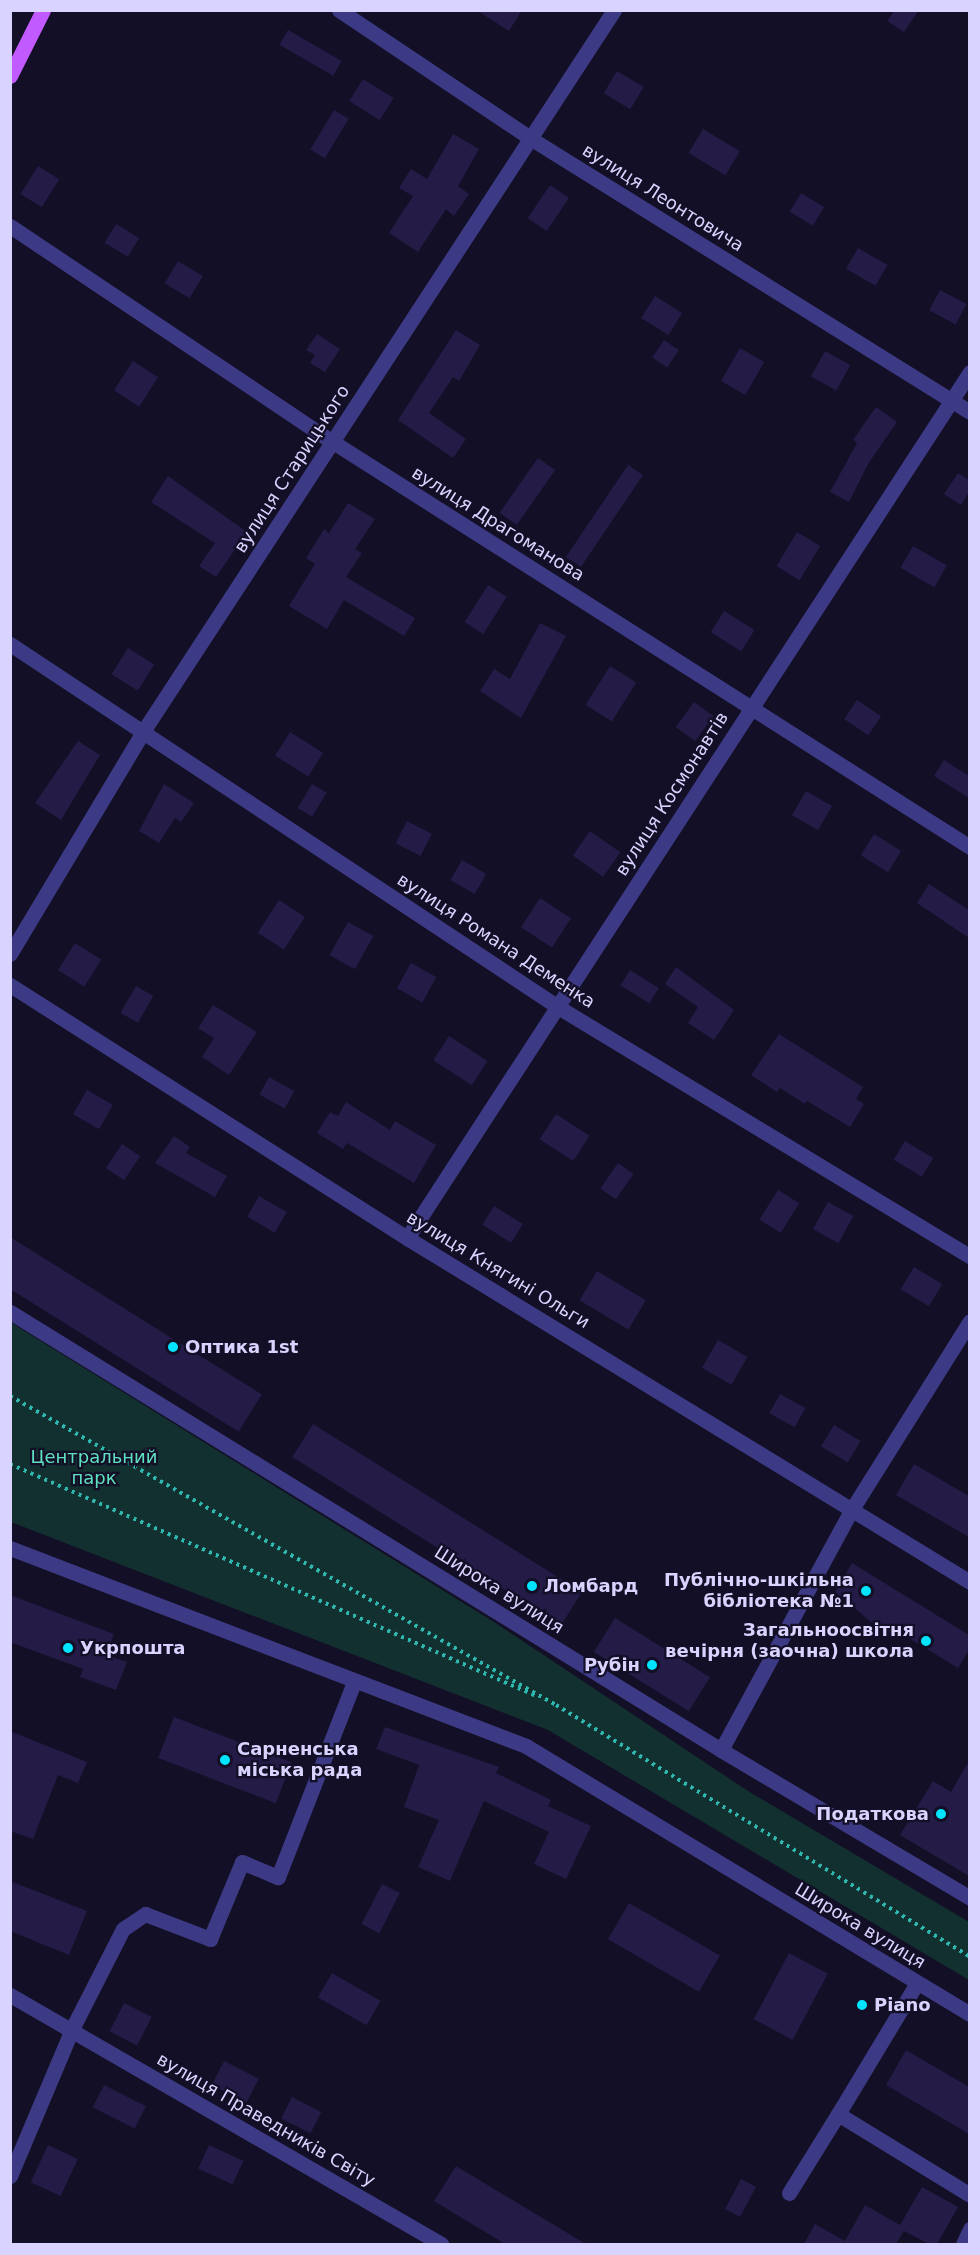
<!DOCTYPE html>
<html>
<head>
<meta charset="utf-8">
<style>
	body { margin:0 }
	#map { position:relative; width:980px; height:2255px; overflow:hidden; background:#130f26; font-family:"DejaVu Sans",sans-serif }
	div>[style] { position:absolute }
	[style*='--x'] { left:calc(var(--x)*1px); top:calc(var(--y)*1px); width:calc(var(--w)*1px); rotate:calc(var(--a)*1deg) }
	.green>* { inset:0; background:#12302f }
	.building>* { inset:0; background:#241b47; transform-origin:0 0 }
	.path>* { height:4px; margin-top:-2px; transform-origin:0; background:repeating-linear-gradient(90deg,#2fb8b0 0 3px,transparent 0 7.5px) }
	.minor>* { height:15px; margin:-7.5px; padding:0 7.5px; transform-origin:7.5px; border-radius:7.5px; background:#3d3a85 }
	.major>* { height:15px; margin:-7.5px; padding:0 7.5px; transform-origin:7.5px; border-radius:7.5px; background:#c25bff }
	.dots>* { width:16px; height:16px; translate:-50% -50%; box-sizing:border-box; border:3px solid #130f26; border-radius:50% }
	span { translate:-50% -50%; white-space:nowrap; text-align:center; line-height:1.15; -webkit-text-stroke:4.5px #130f26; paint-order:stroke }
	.street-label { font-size:18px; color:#d9d4ff }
	.poi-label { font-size:18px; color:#d9d4ff; font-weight:700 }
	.left { translate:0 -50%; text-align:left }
	.right { translate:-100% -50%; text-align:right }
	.park-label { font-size:18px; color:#5fe0c0 }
	.frame { position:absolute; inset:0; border:12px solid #d9d4ff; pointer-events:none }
</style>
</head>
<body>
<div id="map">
	<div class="green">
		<i style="clip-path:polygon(10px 1322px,494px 1622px,748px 1791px,969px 1922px,969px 1980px,548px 1730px,11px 1522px)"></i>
	</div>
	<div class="building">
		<i style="clip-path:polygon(476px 10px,522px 10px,509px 31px)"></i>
		<i style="clip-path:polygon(895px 10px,919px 10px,904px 32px,887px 21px)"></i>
		<i style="left:288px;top:30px;width:62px;height:17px;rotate:30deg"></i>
		<i style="left:617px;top:71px;width:31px;height:26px;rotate:31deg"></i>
		<i style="left:363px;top:79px;width:36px;height:26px;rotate:32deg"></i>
		<i style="left:334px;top:110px;width:17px;height:46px;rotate:31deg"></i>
		<i style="left:703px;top:129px;width:43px;height:28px;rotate:31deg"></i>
		<i style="clip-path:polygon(453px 134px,479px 149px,458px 186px,469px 194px,454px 216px,446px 209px,418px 252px,389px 233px,413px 196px,399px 188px,411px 169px,427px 179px)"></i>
		<i style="left:38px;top:166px;width:25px;height:33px;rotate:32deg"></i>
		<i style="left:550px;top:185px;width:23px;height:40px;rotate:34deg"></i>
		<i style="left:801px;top:193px;width:27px;height:22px;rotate:31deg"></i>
		<i style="left:116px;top:224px;width:27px;height:22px;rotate:31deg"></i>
		<i style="left:858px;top:248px;width:34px;height:24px;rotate:30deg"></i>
		<i style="left:178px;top:261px;width:29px;height:26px;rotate:31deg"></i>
		<i style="left:940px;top:290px;width:30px;height:23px;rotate:28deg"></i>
		<i style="left:655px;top:296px;width:32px;height:26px;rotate:32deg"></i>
		<i style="clip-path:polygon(456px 330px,480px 345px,459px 381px,453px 377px,429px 413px,466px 439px,453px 458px,398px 420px)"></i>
		<i style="clip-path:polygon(317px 334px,340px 349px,325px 372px,310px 363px,315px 355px,306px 350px)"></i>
		<i style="left:664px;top:340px;width:18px;height:21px;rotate:34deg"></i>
		<i style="left:740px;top:348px;width:28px;height:38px;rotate:30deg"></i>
		<i style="left:825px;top:351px;width:29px;height:29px;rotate:29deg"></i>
		<i style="left:133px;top:361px;width:30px;height:35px;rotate:33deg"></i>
		<i style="clip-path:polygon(876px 407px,897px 422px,868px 464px,849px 502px,830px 492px,857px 443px,853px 440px)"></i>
		<i style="left:538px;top:458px;width:21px;height:67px;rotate:35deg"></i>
		<i style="left:628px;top:465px;width:18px;height:111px;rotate:34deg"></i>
		<i style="clip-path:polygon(958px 473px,969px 480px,969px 492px,961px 505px,944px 494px)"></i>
		<i style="clip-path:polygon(168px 476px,247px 532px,216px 577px,199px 566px,215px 543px,151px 502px)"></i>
		<i style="clip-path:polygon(348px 503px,375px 519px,355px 549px,362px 553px,346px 577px,415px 618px,404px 636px,344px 600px,327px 629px,289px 606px,315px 564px,306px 558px,324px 529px,329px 533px)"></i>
		<i style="left:797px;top:532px;width:27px;height:40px;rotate:31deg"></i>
		<i style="left:913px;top:546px;width:39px;height:25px;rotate:30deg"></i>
		<i style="left:488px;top:585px;width:22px;height:44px;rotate:32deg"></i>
		<i style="left:724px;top:611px;width:36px;height:25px;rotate:32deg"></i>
		<i style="clip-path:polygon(540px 623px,566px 636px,521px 718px,480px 691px,494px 669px,510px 679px)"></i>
		<i style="left:128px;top:648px;width:31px;height:31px;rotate:32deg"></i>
		<i style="left:610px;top:666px;width:31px;height:46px;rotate:32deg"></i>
		<i style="left:857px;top:700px;width:29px;height:23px;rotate:34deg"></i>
		<i style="left:694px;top:702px;width:24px;height:31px;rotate:36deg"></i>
		<i style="left:290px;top:732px;width:39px;height:28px;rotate:32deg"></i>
		<i style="clip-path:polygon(78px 741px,100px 755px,61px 820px,35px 803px)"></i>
		<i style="clip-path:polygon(944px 760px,969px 776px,969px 798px,934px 776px)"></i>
		<i style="clip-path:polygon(164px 784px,194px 803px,181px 822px,175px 818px,159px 843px,139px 831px)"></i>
		<i style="left:312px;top:784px;width:17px;height:28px;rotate:31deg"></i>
		<i style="left:806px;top:791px;width:30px;height:28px;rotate:30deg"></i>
		<i style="left:407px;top:821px;width:28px;height:25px;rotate:27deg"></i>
		<i style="left:590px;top:831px;width:37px;height:30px;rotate:35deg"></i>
		<i style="left:874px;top:834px;width:32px;height:25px;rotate:32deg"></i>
		<i style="left:462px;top:860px;width:28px;height:23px;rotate:30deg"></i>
		<i style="clip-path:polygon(929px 884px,969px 910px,969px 938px,917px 903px)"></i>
		<i style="left:540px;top:898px;width:37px;height:35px;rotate:33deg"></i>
		<i style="left:279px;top:900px;width:31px;height:39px;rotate:33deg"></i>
		<i style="left:348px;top:922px;width:29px;height:38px;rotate:29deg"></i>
		<i style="left:75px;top:943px;width:31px;height:32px;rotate:32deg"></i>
		<i style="left:411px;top:963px;width:29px;height:29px;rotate:29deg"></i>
		<i style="clip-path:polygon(676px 967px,734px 1010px,714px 1040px,688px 1023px,698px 1007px,665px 984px)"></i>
		<i style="left:630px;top:970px;width:34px;height:18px;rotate:32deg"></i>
		<i style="left:136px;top:986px;width:20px;height:31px;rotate:30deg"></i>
		<i style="clip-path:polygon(213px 1005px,257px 1032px,229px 1075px,202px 1057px,214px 1038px,198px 1028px)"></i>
		<i style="clip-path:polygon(779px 1034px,863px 1087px,856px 1099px,864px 1104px,850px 1127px,807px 1101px,805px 1104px,780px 1088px,777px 1092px,751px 1075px)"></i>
		<i style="left:449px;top:1036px;width:46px;height:29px;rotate:33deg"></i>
		<i style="left:269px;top:1077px;width:29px;height:20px;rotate:29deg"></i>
		<i style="left:87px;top:1090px;width:30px;height:28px;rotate:30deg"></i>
		<i style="clip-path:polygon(346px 1102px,390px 1130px,395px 1121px,436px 1145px,414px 1183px,347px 1143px,343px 1149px,317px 1133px,330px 1112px,338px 1116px)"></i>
		<i style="left:556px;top:1114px;width:40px;height:30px;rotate:33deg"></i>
		<i style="clip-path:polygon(174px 1136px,190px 1147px,186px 1153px,227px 1176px,215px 1197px,155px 1163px)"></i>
		<i style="left:905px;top:1141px;width:33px;height:22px;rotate:31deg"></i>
		<i style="left:122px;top:1144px;width:22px;height:29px;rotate:34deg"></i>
		<i style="left:618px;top:1163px;width:19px;height:31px;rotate:35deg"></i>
		<i style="left:778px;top:1190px;width:25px;height:35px;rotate:32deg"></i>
		<i style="left:259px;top:1196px;width:32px;height:24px;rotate:30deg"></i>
		<i style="left:828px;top:1202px;width:29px;height:31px;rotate:29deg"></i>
		<i style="left:494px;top:1206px;width:34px;height:22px;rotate:32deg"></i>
		<i style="left:10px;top:1237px;width:297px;height:44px;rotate:32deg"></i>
		<i style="left:914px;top:1267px;width:33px;height:26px;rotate:31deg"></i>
		<i style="left:597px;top:1271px;width:57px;height:34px;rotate:31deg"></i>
		<i style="left:718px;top:1340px;width:34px;height:32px;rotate:30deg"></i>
		<i style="left:780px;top:1394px;width:29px;height:22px;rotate:29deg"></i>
		<i style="left:313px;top:1424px;width:317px;height:39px;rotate:32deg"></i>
		<i style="left:834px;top:1425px;width:31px;height:25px;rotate:31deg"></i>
		<i style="clip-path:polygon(914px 1464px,969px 1496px,969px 1537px,896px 1495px)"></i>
		<i style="clip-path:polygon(852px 1563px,969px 1635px,969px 1650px,958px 1668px,899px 1632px,895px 1638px,876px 1626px,835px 1592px)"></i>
		<i style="clip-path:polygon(10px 1595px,114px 1634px,106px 1655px,127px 1662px,116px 1690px,80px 1677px,83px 1669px,10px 1642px)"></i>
		<i style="left:615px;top:1618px;width:112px;height:40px;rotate:32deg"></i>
		<i style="left:174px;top:1717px;width:126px;height:44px;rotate:21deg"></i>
		<i style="clip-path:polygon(385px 1727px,499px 1767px,496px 1773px,551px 1800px,548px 1806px,591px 1826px,566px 1879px,534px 1864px,549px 1832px,484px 1801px,450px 1881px,418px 1867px,439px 1820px,404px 1807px,419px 1765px,376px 1749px)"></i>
		<i style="clip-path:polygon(10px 1731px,87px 1762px,78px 1783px,58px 1775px,33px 1839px,10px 1831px)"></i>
		<i style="clip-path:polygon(969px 1761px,969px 1876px,900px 1835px,933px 1781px,951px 1792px)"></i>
		<i style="clip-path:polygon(10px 1881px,87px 1911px,69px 1955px,10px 1931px)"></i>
		<i style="left:382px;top:1884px;width:20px;height:45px;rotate:27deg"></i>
		<i style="left:629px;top:1903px;width:105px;height:42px;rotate:30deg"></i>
		<i style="left:789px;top:1953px;width:44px;height:75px;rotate:28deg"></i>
		<i style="left:332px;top:1973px;width:56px;height:28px;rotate:30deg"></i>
		<i style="left:124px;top:2003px;width:31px;height:32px;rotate:27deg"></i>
		<i style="clip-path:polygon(906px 2050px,969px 2087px,969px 2134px,886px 2085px)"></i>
		<i style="left:224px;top:2061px;width:39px;height:27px;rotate:27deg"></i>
		<i style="left:104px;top:2085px;width:47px;height:25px;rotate:27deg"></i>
		<i style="left:292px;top:2097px;width:33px;height:24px;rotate:27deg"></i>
		<i style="left:48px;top:2145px;width:33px;height:41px;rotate:25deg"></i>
		<i style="left:209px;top:2145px;width:38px;height:26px;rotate:25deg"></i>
		<i style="clip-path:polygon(456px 2166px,586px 2244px,505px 2244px,434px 2201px)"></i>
		<i style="left:741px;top:2179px;width:17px;height:34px;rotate:28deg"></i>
		<i style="clip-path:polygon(922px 2187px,958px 2207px,937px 2244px,929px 2244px,904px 2231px,896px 2244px,804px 2244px,815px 2224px,845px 2241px,865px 2205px,900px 2225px)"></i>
	</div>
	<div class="path">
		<i style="--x:10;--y:1396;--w:627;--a:29.51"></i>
		<i style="--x:556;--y:1705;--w:485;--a:31.3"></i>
		<i style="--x:10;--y:1464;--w:575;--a:23.8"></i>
	</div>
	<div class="minor">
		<i style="--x:339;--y:10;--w:230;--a:33.8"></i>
		<i style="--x:530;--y:138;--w:518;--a:31.91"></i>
		<i style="--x:10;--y:226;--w:389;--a:33.8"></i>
		<i style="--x:333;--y:442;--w:755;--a:32.45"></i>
		<i style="--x:10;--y:644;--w:657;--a:33.52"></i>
		<i style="--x:558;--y:1007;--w:482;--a:31.2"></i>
		<i style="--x:10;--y:954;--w:261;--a:-59.1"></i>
		<i style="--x:144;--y:730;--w:860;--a:-56.86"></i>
		<i style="--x:10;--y:985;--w:471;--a:32.5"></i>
		<i style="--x:407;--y:1238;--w:660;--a:31.43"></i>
		<i style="--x:407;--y:1238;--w:1033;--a:-56.97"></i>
		<i style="--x:10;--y:1312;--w:835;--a:31.63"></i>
		<i style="--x:721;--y:1750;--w:290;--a:30.7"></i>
		<i style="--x:10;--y:1548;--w:553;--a:20.99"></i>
		<i style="--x:526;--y:1746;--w:519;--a:31.12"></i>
		<i style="--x:721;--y:1750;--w:274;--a:-61.5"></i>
		<i style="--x:852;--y:1509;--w:222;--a:-57.9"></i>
		<i style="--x:917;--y:1983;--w:153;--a:121.1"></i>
		<i style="--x:838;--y:2114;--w:155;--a:31.5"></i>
		<i style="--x:10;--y:1995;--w:498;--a:30"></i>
		<i style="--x:10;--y:2176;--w:160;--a:-67.1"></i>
		<i style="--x:72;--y:2029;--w:112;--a:-63"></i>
		<i style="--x:123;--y:1929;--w:27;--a:-34"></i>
		<i style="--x:145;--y:1914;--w:70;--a:21"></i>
		<i style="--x:210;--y:1939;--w:83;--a:-67.4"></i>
		<i style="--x:242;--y:1862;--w:39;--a:23"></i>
		<i style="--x:278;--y:1877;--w:209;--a:-68.7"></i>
		<i style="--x:789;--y:2193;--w:93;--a:-58.2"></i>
		<i style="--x:963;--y:2244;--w:17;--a:-65"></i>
	</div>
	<div class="major">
		<i style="--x:10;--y:76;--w:74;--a:-63.4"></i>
	</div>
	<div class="dots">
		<i style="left:173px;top:1347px;background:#00e5ff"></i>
		<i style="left:532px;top:1586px;background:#00e5ff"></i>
		<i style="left:866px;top:1591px;background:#00e5ff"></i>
		<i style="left:926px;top:1641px;background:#00e5ff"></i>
		<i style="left:68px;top:1648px;background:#00e5ff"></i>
		<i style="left:652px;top:1665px;background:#00e5ff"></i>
		<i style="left:225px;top:1760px;background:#00e5ff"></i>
		<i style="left:941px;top:1814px;background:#00e5ff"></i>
		<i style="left:862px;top:2005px;background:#00e5ff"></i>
	</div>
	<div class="street-label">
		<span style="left:663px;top:198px;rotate:32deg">вулиця Леонтовича</span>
		<span style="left:292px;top:469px;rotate:-57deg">вулиця Старицького</span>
		<span style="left:498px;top:524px;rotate:32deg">вулиця Драгоманова</span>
		<span style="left:672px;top:794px;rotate:-57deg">вулиця Космонавтів</span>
		<span style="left:496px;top:941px;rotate:33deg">вулиця Романа Деменка</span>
		<span style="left:498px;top:1270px;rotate:31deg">вулиця Княгині Ольги</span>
		<span style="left:499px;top:1590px;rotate:32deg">Широка вулиця</span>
		<span style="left:860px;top:1926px;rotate:31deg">Широка вулиця</span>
		<span style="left:266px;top:2120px;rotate:30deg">вулиця Праведників Світу</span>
	</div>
	<div class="poi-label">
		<span class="left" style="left:185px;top:1347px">Оптика 1st</span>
		<span class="right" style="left:854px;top:1591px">Публічно-шкільна<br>бібліотека №1</span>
		<span class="left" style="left:544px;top:1586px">Ломбард</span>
		<span class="right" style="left:914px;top:1641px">Загальноосвітня<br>вечірня (заочна) школа</span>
		<span class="left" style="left:80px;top:1648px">Укрпошта</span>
		<span class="right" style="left:640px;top:1665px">Рубін</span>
		<span class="left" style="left:237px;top:1760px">Сарненська<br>міська рада</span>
		<span class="right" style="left:929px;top:1814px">Податкова</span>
		<span class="left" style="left:874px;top:2005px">Piano</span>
	</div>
	<div class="park-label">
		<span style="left:94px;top:1468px">Центральний<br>парк</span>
	</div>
	<div class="frame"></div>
</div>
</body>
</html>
